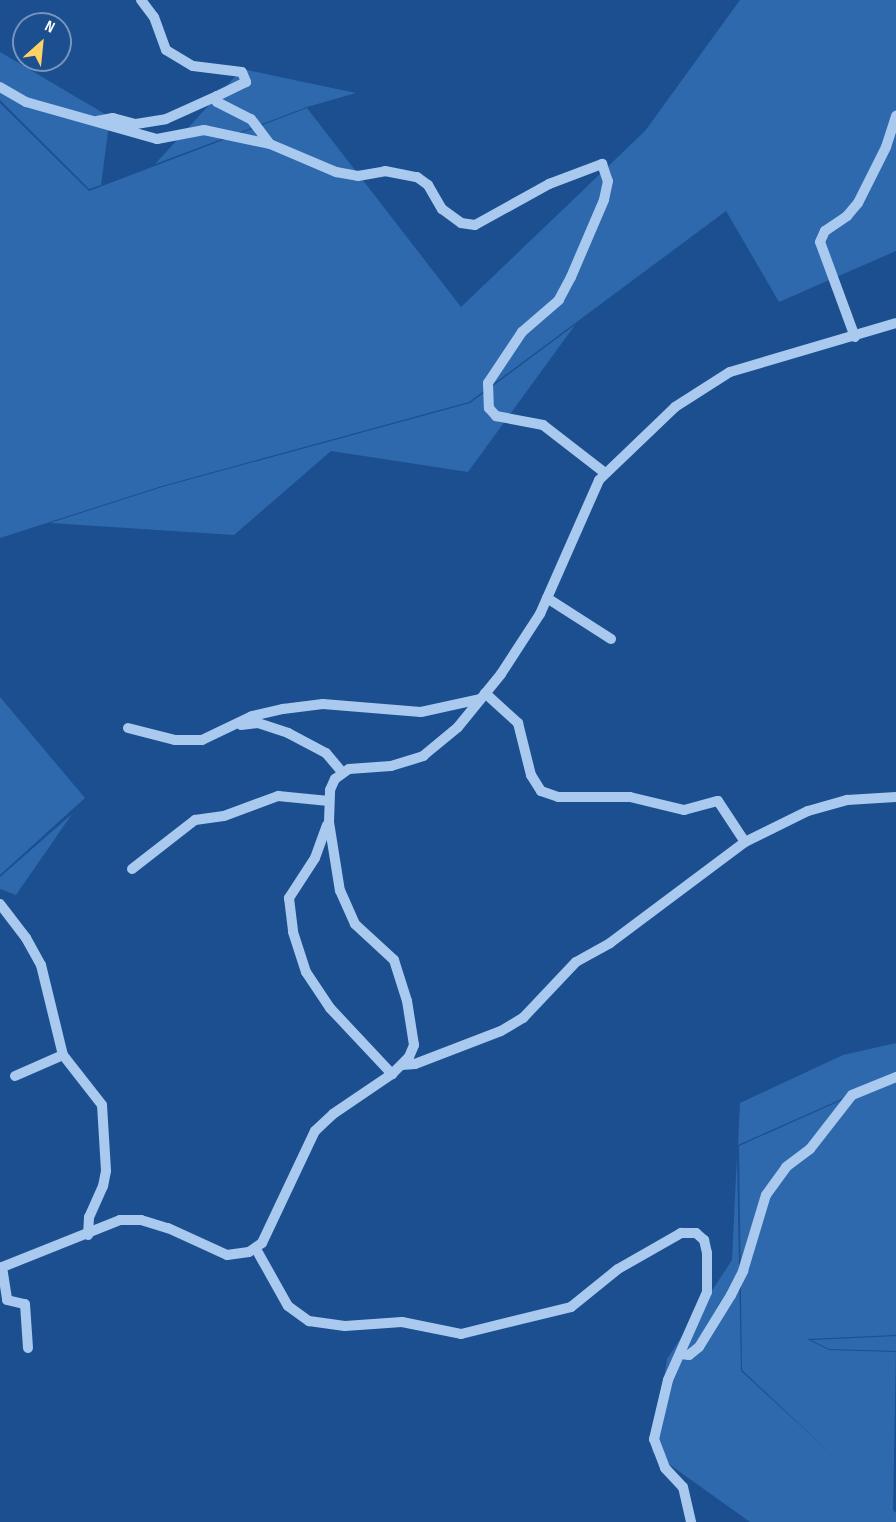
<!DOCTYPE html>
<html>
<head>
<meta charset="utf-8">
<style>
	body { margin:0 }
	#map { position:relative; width:896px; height:1522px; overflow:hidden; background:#1b4f8f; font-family:"Sofia Sans Condensed",sans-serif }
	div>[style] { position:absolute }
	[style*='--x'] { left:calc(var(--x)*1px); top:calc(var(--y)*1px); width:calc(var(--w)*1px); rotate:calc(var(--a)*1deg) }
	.green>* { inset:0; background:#2e69ad }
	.minor>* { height:10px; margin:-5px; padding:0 5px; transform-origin:5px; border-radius:5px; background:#a9c9ee }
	span { translate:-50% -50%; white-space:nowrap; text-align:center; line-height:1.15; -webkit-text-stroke:5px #1b4f8f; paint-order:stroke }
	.north { position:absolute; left:12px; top:12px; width:60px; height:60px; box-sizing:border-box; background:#1b4f8f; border:2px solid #7695bc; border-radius:50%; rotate:27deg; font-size:16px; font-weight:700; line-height:24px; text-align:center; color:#fff }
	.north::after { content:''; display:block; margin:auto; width:21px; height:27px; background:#ffd166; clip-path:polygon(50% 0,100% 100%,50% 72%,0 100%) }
</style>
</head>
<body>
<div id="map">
	<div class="green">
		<i style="clip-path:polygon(740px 0,896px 0,896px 251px,779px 302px,726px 211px,469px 402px,162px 486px,0 538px,0 103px,89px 191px,307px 108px,461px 307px,645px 131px)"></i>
		<i style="clip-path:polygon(0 52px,110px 117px,101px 185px,89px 189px,0 100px)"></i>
		<i style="clip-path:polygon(242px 69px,356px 93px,307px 107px,155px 164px)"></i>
		<i style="clip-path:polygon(575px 325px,468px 472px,331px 451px,234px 535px,50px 523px,162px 487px,470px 403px)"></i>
		<i style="clip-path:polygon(0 697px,85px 798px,0 875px)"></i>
		<i style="clip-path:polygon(72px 814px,16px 895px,0 889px,0 877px)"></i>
		<i style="clip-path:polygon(896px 1043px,896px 1075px,738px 1145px,740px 1103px,843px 1055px)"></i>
		<i style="clip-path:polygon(896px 1076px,896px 1335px,807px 1339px,829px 1350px,896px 1352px,893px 1512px,742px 1370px,739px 1146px)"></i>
		<i style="clip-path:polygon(737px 1155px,741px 1371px,896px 1513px,896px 1522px,750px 1522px,652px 1452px,667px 1359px,732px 1260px)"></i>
		<i style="clip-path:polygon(896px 1336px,896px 1351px,829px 1349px,811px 1340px)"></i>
	</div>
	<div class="minor">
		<i style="--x:141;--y:0;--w:21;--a:53"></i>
		<i style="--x:154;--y:17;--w:35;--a:70"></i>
		<i style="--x:166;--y:50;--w:31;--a:31"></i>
		<i style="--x:193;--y:66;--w:49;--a:7"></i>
		<i style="--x:242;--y:72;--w:11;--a:68"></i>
		<i style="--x:246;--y:82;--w:32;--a:154"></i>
		<i style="--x:217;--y:96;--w:6;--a:90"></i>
		<i style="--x:217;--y:102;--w:38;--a:27"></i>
		<i style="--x:251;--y:119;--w:31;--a:53"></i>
		<i style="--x:270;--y:144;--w:72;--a:23"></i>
		<i style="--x:336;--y:172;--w:22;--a:10"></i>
		<i style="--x:358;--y:176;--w:27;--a:-10"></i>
		<i style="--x:385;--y:171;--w:33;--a:11"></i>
		<i style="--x:417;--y:177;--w:14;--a:36"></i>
		<i style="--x:428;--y:185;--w:28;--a:60"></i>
		<i style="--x:442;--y:209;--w:24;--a:36"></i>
		<i style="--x:461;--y:223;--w:14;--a:8"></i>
		<i style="--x:475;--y:225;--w:85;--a:-29"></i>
		<i style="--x:549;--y:184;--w:57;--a:-20.7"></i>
		<i style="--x:602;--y:164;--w:18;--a:71"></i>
		<i style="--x:608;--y:181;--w:19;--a:102"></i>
		<i style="--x:604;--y:200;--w:84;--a:113.2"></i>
		<i style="--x:571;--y:277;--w:26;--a:118"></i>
		<i style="--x:559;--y:300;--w:49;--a:139.1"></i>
		<i style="--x:522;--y:332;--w:61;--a:123.7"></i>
		<i style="--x:488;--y:383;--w:25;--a:88"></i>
		<i style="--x:489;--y:408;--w:11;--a:49"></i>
		<i style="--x:496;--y:416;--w:48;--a:10.8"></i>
		<i style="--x:543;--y:425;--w:78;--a:37.7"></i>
		<i style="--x:0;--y:87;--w:30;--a:30"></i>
		<i style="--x:26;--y:102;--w:136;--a:15.8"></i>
		<i style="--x:157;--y:139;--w:48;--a:-10.8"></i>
		<i style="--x:204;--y:130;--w:67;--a:12"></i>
		<i style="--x:97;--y:121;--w:16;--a:-11"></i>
		<i style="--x:113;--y:118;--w:24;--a:15"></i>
		<i style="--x:136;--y:124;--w:30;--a:-9"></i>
		<i style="--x:166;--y:119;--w:56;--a:-24.3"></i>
		<i style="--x:855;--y:337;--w:101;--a:-110.2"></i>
		<i style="--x:820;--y:242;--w:12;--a:-66"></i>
		<i style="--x:825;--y:231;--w:27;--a:-34"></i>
		<i style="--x:847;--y:216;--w:17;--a:-50"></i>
		<i style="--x:858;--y:203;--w:63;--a:-63.4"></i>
		<i style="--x:886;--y:147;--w:33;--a:-72"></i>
		<i style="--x:547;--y:598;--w:76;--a:32.6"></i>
		<i style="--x:485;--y:693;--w:45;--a:42.3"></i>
		<i style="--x:518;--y:723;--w:54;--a:76"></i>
		<i style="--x:531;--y:775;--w:19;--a:58"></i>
		<i style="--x:541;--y:791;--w:18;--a:19"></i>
		<i style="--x:558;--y:797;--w:72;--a:0"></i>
		<i style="--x:630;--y:797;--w:56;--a:13.5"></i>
		<i style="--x:684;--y:810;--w:35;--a:-15"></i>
		<i style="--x:718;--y:801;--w:49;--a:56.6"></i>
		<i style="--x:241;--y:725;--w:17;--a:-7"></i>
		<i style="--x:258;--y:723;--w:32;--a:18"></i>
		<i style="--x:288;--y:733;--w:43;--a:27.8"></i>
		<i style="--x:326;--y:753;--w:25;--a:50"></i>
		<i style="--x:128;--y:728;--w:49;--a:14.3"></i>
		<i style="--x:175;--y:740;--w:27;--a:0"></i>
		<i style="--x:202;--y:740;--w:55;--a:-25.6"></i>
		<i style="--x:252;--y:716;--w:32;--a:-13"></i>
		<i style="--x:283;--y:709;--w:40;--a:-7.1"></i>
		<i style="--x:323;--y:704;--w:98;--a:4.7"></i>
		<i style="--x:421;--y:712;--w:60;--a:-12.4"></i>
		<i style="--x:327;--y:825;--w:35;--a:110"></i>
		<i style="--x:315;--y:858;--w:48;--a:123"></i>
		<i style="--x:289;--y:898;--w:34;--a:83"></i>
		<i style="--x:293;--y:932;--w:42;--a:72"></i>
		<i style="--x:306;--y:972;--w:43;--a:56.3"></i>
		<i style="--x:330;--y:1008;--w:91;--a:46.8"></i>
		<i style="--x:132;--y:869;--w:80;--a:-37.9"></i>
		<i style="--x:195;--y:820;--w:29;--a:-8"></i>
		<i style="--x:224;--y:816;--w:58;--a:-20.3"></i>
		<i style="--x:278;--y:796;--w:51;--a:5.6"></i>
		<i style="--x:0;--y:904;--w:43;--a:52.6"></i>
		<i style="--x:26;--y:938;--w:31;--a:61"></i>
		<i style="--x:41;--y:965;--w:93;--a:76.3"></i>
		<i style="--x:63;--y:1055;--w:63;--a:52"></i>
		<i style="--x:102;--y:1105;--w:66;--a:86.5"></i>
		<i style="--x:106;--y:1171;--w:15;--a:101"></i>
		<i style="--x:103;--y:1186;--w:34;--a:114"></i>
		<i style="--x:89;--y:1217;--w:18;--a:93"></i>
		<i style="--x:402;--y:1065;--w:13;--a:-4"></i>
		<i style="--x:415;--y:1064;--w:92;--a:-21"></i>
		<i style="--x:501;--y:1031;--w:26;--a:-31"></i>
		<i style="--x:523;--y:1018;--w:77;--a:-46.6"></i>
		<i style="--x:576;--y:962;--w:39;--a:-29"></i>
		<i style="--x:610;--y:943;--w:169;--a:-36.8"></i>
		<i style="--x:745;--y:842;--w:70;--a:-26.2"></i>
		<i style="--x:808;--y:811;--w:41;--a:-15.8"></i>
		<i style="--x:847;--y:800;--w:49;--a:-3.5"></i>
		<i style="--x:15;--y:1076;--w:52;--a:-23.6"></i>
		<i style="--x:256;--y:1249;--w:65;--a:60.7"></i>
		<i style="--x:288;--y:1306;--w:26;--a:36"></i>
		<i style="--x:309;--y:1321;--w:36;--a:8"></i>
		<i style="--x:345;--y:1326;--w:57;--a:-4"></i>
		<i style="--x:402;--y:1322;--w:60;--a:11.5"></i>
		<i style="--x:461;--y:1334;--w:113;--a:-13.8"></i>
		<i style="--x:571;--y:1307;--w:60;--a:-39"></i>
		<i style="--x:618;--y:1269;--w:73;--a:-29.7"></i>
		<i style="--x:681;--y:1233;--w:15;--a:0"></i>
		<i style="--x:696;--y:1233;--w:11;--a:41"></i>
		<i style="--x:704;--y:1240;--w:13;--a:77"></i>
		<i style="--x:707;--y:1253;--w:39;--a:90"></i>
		<i style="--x:707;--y:1292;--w:96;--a:113.9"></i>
		<i style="--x:668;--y:1380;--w:61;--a:103.3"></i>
		<i style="--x:654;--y:1439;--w:31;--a:69"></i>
		<i style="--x:665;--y:1468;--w:26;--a:47"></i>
		<i style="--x:683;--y:1487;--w:36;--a:77"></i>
		<i style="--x:2;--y:1267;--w:33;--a:81"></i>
		<i style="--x:7;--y:1300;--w:18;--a:13"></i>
		<i style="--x:25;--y:1304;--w:44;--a:86.1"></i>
		<i style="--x:0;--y:1268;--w:129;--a:-21.8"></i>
		<i style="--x:120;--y:1220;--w:21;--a:0"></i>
		<i style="--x:141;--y:1220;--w:28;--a:17"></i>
		<i style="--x:168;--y:1228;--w:65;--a:24.6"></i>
		<i style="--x:227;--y:1255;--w:22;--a:-8"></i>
		<i style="--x:249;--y:1252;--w:16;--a:-35"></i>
		<i style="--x:262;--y:1243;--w:124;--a:-64.7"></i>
		<i style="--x:315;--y:1131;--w:25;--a:-43"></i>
		<i style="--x:333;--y:1114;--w:71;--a:-34.1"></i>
		<i style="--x:392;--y:1074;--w:24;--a:-45"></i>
		<i style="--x:409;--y:1057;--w:13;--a:-67"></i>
		<i style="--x:414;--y:1045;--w:45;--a:-99"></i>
		<i style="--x:407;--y:1001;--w:43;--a:-107.6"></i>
		<i style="--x:394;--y:960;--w:53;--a:-137.3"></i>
		<i style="--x:355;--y:924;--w:36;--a:-114"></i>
		<i style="--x:340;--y:891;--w:70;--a:-99.1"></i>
		<i style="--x:329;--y:822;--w:32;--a:-88"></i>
		<i style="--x:330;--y:790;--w:12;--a:-66"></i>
		<i style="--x:335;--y:779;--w:17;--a:-36"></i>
		<i style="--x:349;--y:769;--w:42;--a:-4.1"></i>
		<i style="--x:391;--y:766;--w:34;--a:-17"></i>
		<i style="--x:423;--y:756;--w:45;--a:-39.6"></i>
		<i style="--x:458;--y:727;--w:68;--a:-50.9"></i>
		<i style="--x:501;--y:674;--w:72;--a:-57"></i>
		<i style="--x:540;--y:614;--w:146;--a:-66.2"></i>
		<i style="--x:599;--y:480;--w:105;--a:-43.8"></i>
		<i style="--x:675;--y:407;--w:65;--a:-32.5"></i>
		<i style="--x:730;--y:372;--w:173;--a:-16.4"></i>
		<i style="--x:681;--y:1354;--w:8;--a:7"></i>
		<i style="--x:689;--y:1355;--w:13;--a:-39"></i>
		<i style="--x:699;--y:1347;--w:61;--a:-58.4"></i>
		<i style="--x:731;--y:1295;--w:27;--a:-63"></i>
		<i style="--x:743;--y:1271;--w:79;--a:-73.2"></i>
		<i style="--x:766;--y:1195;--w:34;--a:-54"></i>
		<i style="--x:786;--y:1167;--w:30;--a:-37"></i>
		<i style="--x:810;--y:1149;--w:68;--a:-52.1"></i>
		<i style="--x:852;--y:1095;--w:48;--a:-22.2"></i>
	</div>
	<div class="north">N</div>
</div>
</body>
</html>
